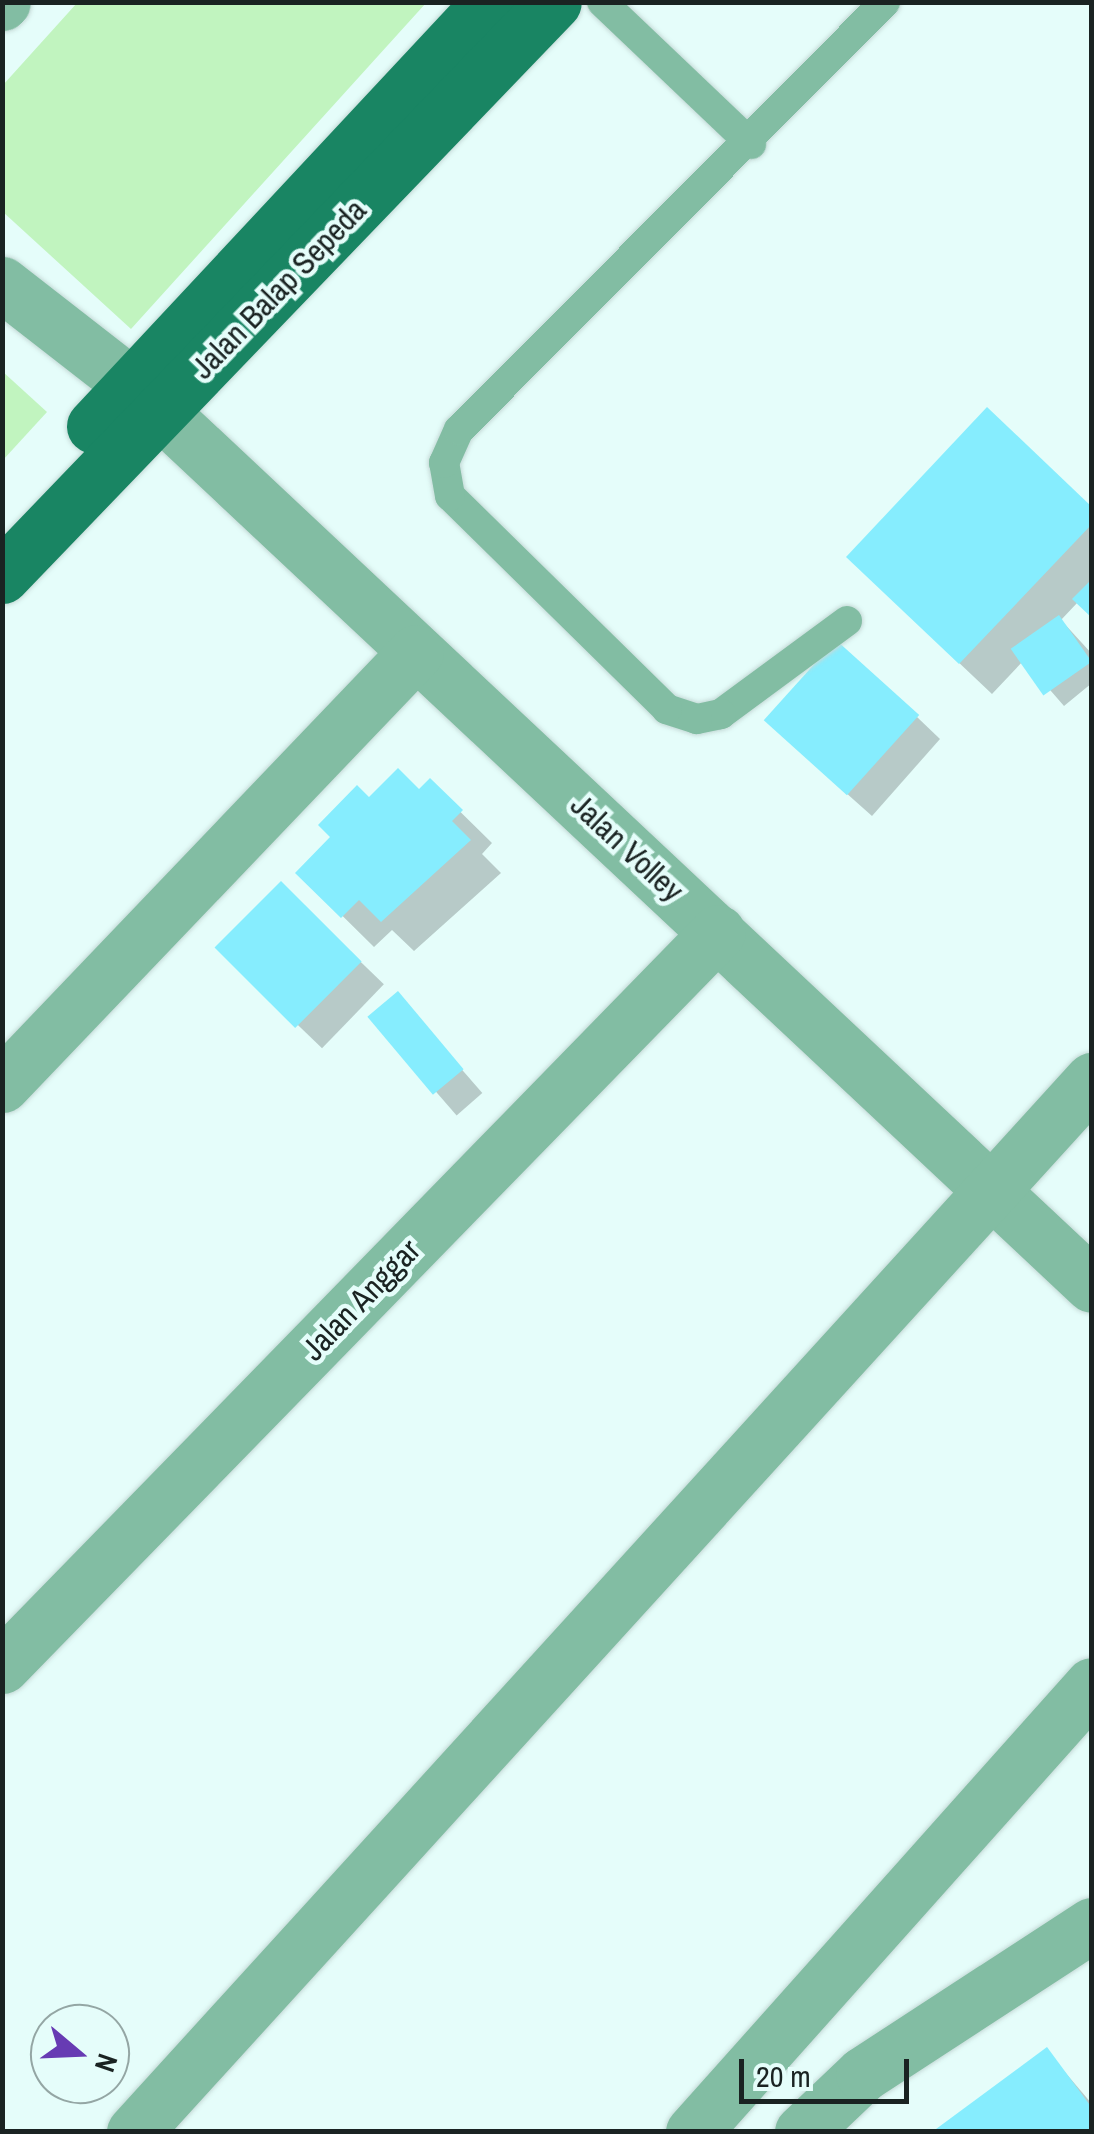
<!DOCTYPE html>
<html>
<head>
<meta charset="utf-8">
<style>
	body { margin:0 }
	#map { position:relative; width:1094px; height:2134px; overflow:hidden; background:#e5fdfa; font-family:"Archivo Narrow",sans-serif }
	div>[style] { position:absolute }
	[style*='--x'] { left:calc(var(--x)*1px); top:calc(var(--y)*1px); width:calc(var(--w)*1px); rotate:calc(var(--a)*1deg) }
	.green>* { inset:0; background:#c1f4bf }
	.shadow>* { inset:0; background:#0003; transform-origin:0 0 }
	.building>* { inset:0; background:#86edfe; transform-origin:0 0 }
	.roads { filter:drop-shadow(0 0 2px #c5dad7) drop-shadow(0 0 2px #c5dad7) }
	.service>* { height:30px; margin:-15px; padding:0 15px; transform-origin:15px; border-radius:15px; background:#82bda3 }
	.minor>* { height:55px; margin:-27.5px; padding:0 27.5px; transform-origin:27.5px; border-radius:27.5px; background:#82bda3 }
	.primary>* { height:55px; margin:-27.5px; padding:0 27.5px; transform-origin:27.5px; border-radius:27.5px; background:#198563 }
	span { translate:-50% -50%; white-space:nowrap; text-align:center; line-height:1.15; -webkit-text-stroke:9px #e5fdfa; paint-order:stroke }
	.street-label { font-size:32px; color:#1a2322 }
	.frame { position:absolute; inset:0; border:5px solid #1a2322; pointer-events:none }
	.north { position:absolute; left:30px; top:2004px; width:100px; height:100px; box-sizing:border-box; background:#e5fdfa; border:2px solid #94a6a4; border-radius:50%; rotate:109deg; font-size:28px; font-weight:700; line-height:40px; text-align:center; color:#1a2322 }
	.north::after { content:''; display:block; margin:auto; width:35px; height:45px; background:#673bb3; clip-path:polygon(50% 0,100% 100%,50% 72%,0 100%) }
	.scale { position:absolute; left:739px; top:2059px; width:170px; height:45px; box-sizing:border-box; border:5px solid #1a2322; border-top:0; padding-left:12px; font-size:30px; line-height:35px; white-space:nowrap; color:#1a2322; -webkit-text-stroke:8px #e5fdfa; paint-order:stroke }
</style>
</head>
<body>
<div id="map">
	<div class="green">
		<i style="clip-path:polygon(77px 3px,77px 2px,426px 3px,131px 329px,3px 212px,3px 85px)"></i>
		<i style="clip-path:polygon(2px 371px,47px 412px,3px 460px,2px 460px)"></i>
	</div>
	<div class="shadow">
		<i style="clip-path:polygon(1092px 510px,1092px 615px,1078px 602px,1061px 620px,1092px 654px,1092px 683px,1064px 706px,1024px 660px,992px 694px,881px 589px)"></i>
		<i style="clip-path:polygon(917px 717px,940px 739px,872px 816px,790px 743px)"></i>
		<i style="clip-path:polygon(430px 782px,492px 843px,482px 854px,501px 873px,414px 951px,392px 930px,374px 947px,299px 873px,369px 800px,419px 793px)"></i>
		<i style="left:281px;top:885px;width:143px;height:89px;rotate:44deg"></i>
		<i style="left:397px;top:995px;width:130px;height:34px;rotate:49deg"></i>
		<i style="clip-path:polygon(1047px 2051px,1092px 2104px,1092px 2132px)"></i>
	</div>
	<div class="building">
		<i style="clip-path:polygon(987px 407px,1092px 507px,1092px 524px,959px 664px,846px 557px)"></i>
		<i style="clip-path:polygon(1092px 579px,1092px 618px,1072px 599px)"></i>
		<i style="left:1059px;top:615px;width:57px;height:59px;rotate:55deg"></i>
		<i style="left:836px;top:640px;width:112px;height:108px;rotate:42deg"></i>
		<i style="clip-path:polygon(398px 768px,419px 789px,430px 778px,463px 810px,452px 821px,471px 840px,381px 922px,359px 900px,341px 918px,295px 873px,330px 837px,318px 825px,357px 785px,369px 797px)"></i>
		<i style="left:281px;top:881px;width:114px;height:94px;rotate:45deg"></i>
		<i style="left:398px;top:991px;width:102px;height:40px;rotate:50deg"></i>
		<i style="clip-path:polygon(1047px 2047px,1092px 2108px,1092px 2132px,932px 2132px)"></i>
	</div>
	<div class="roads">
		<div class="service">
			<i style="--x:602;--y:2;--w:206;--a:43.6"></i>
			<i style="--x:847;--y:621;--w:157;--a:143.6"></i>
			<i style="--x:721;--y:714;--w:25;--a:168"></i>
			<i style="--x:697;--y:719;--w:32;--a:-162"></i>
			<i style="--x:667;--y:709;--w:304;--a:-135.5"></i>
			<i style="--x:450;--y:496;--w:34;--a:-100"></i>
			<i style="--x:444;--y:463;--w:36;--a:-66"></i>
			<i style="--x:459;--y:430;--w:604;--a:-45.13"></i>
		</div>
		<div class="minor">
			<i style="--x:2;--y:3;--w:1;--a:-45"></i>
			<i style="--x:2;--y:284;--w:166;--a:37.9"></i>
			<i style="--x:133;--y:386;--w:1314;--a:43.15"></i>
			<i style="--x:2;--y:1085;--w:599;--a:-46.29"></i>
			<i style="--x:2;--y:1666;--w:1025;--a:-45.71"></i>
			<i style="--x:134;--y:2132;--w:1423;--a:-47.68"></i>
			<i style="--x:693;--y:2132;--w:599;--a:-48.25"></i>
			<i style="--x:802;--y:2132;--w:84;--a:-43.6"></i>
			<i style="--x:863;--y:2074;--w:273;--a:-33.1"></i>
		</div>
		<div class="primary">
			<i style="--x:94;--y:426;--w:580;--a:-46.96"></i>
			<i style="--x:2;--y:576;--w:796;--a:-46.12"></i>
		</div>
	</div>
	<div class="street-label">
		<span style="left:279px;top:289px;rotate:-46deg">Jalan Balap Sepeda</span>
		<span style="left:627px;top:848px;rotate:43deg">Jalan Volley</span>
		<span style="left:361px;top:1300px;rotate:-46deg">Jalan Anggar</span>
	</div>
	<div class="frame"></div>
	<div class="north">N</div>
	<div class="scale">20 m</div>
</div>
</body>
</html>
